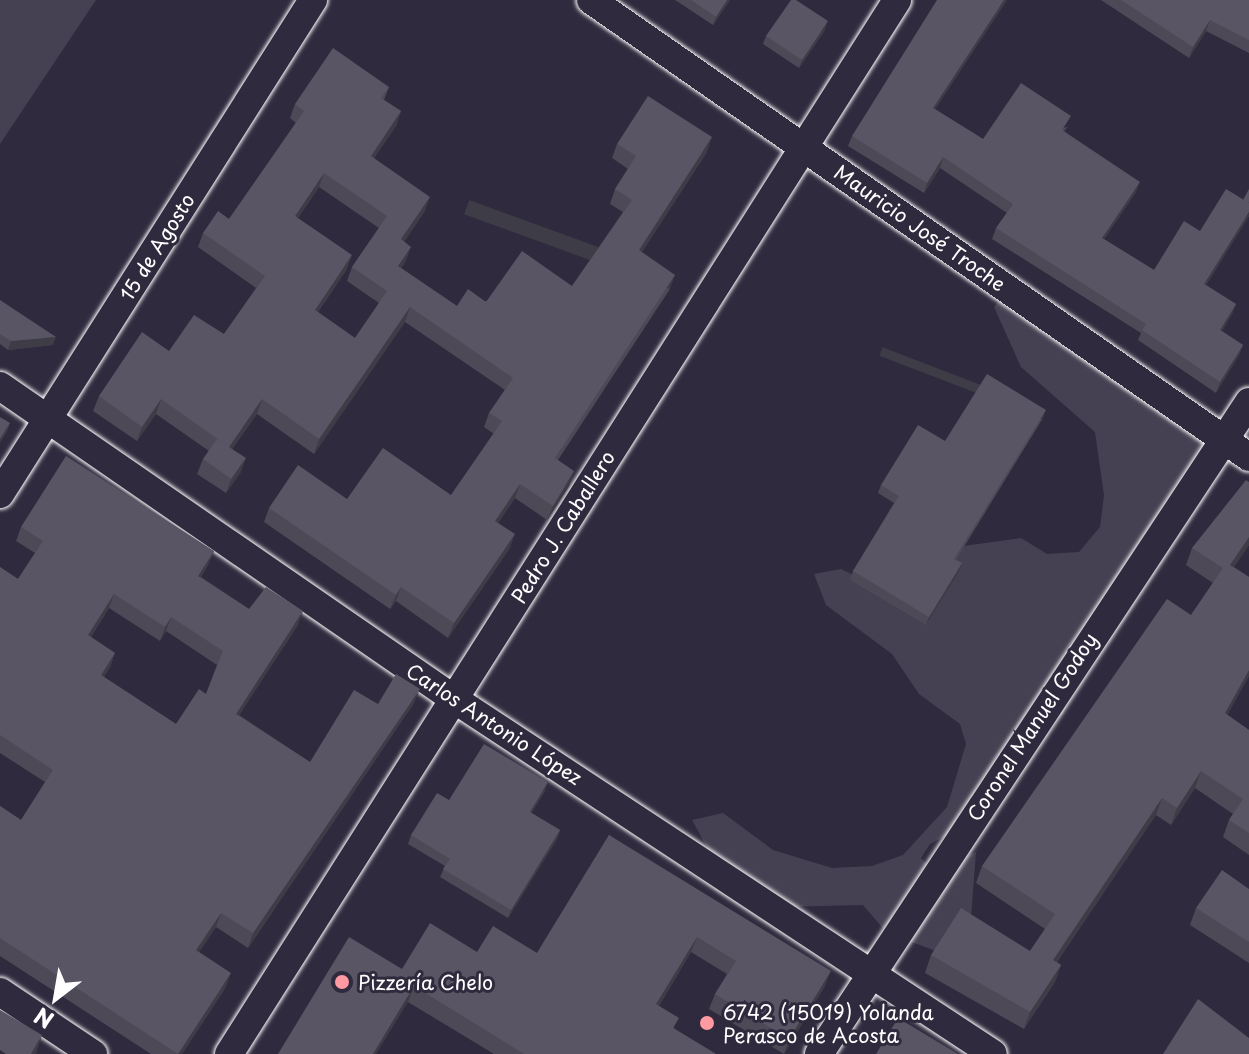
<!DOCTYPE html>
<html>
<head>
<meta charset="utf-8">
<style>
	body { margin:0 }
	#map { position:relative; width:1249px; height:1054px; overflow:hidden; background:#2f2a3d; font-family:"Playpen Sans",sans-serif }
	div>[style] { position:absolute }
	[style*='--x'] { left:calc(var(--x)*1px); top:calc(var(--y)*1px); width:calc(var(--w)*1px); rotate:calc(var(--a)*1deg) }
	.green>* { inset:0; background:#464152 }
	.roads { filter:drop-shadow(0 0 2px #fff) drop-shadow(0 0 2px #fff) }
	.street>* { height:28px; margin:-14px; padding:0 14px; transform-origin:14px; border-radius:14px; background:#2f2a3d }
	.wall>* { inset:0; background:#4d4956 }
	.shaded-wall>* { inset:0; background:#3e3c46; transform-origin:0 0 }
	.building>* { inset:0; background:#595564 }
	.dots>* { width:22px; height:22px; translate:-50% -50%; box-sizing:border-box; border:4px solid #2f2a3d; border-radius:50% }
	span { translate:-50% -50%; white-space:nowrap; text-align:center; line-height:1.15; -webkit-text-stroke:6px #2f2a3d; paint-order:stroke }
	.street-label { font-size:20px; color:#fff }
	.poi-label { font-size:20px; color:#fff }
	.left { translate:0 -50%; text-align:left }
	.north { position:absolute; left:16px; top:958px; width:80px; height:80px; -webkit-text-stroke:6px #2f2a3d; paint-order:stroke; rotate:211deg; font-size:22px; font-weight:700; line-height:32px; text-align:center; color:#fff }
	.north::after { content:''; display:block; margin:auto; width:28px; height:36px; background:#fff; clip-path:polygon(50% 0,100% 100%,50% 72%,0 100%) }
</style>
</head>
<body>
<div id="map">
	<div class="green">
		<i style="clip-path:polygon(0 0,96px 0,0 144px)"></i>
		<i style="clip-path:polygon(1004px 294px,1205px 440px,1214px 455px,1093px 641px,1063px 714px,1024px 744px,987px 814px,930px 844px,921px 858px,932px 870px,976px 852px,970px 930px,955px 958px,887px 933px,863px 905px,782px 907px,721px 873px,692px 820px,723px 813px,773px 850px,832px 868px,872px 866px,903px 855px,947px 807px,966px 744px,960px 724px,919px 694px,892px 654px,826px 605px,814px 574px,841px 569px,872px 584px,949px 548px,1021px 538px,1047px 554px,1079px 552px,1100px 527px,1104px 495px,1095px 432px,1021px 367px,994px 307px)"></i>
	</div>
	<div class="roads">
		<div class="street">
			<i style="--x:591;--y:0;--w:801;--a:34.78"></i>
			<i style="--x:0;--y:386;--w:551;--a:34.58"></i>
			<i style="--x:454;--y:699;--w:645;--a:33.37"></i>
			<i style="--x:0;--y:494;--w:585;--a:-57.64"></i>
			<i style="--x:0;--y:992;--w:112;--a:33.7"></i>
			<i style="--x:229;--y:1054;--w:1248;--a:-57.63"></i>
			<i style="--x:819;--y:1054;--w:781;--a:-56.59"></i>
		</div>
	</div>
	<div class="wall">
		<i style="clip-path:polygon(675px 0,730px 0,713px 25px)"></i>
		<i style="clip-path:polygon(1007px 0,935px 109px,983px 139px,1068px 127px,1064px 131px,1136px 192px,1104px 239px,1154px 270px,1200px 231px,1249px 216px,1206px 285px,1236px 304px,1232px 314px,1222px 331px,1243px 345px,1239px 355px,1216px 393px,1138px 340px,1141px 333px,992px 239px,996px 228px,1007px 213px,940px 168px,924px 193px,848px 146px,852px 136px)"></i>
		<i style="clip-path:polygon(1101px 0,1249px 0,1249px 53px,1206px 31px,1189px 58px)"></i>
		<i style="clip-path:polygon(825px 30px,799px 68px,763px 44px,766px 36px)"></i>
		<i style="clip-path:polygon(evenodd,389px 87px,384px 100px,401px 111px,396px 126px,374px 158px,425px 211px,404px 242px,406px 261px,401px 268px,457px 306px,572px 286px,623px 212px,610px 204px,615px 189px,628px 169px,612px 158px,617px 144px,707px 152px,642px 252px,670px 289px,558px 460px,569px 486px,547px 520px,515px 498px,498px 523px,510px 548px,448px 638px,396px 601px,390px 609px,264px 522px,269px 508px,347px 499px,451px 495px,494px 434px,484px 427px,489px 413px,505px 390px,405px 322px,314px 454px,257px 414px,232px 449px,241px 472px,226px 493px,197px 474px,203px 459px,209px 451px,156px 414px,137px 441px,93px 411px,99px 396px,169px 351px,224px 334px,256px 288px,198px 247px,203px 233px,229px 219px,296px 123px,290px 118px,295px 104px,389px 87px,319px 187px,379px 228px,352px 267px,347px 281px,379px 303px,355px 338px,318px 312px,347px 269px,298px 218px,319px 187px)"></i>
		<i style="clip-path:polygon(0 300px,53px 345px,8px 350px,0 344px)"></i>
		<i style="clip-path:polygon(1043px 418px,956px 560px,959px 572px,926px 625px,850px 580px,853px 571px,894px 503px,878px 493px,881px 485px,945px 441px)"></i>
		<i style="clip-path:polygon(1249px 482px,1249px 545px,1234px 567px,1249px 577px,1249px 676px,1227px 715px,1249px 730px,1249px 855px,1223px 837px,1229px 820px,1233px 814px,1195px 788px,1171px 825px,1156px 815px,1057px 962px,1061px 965px,1055px 982px,1024px 1029px,925px 973px,931px 955px,1030px 951px,1045px 929px,976px 883px,982px 866px,1191px 615px,1213px 583px,1186px 565px,1192px 548px)"></i>
		<i style="clip-path:polygon(evenodd,21px 527px,214px 551px,208px 565px,201px 577px,249px 609px,298px 625px,239px 715px,310px 762px,378px 704px,414px 703px,248px 948px,216px 927px,199px 952px,226px 987px,182px 1054px,151px 1054px,0 956px,0 806px,21px 820px,45px 782px,0 753px,0 567px,18px 579px,35px 553px,16px 541px,21px 527px,109px 608px,160px 641px,166px 631px,217px 665px,206px 694px,176px 724px,104px 677px,110px 667px,115px 653px,91px 637px,109px 608px)"></i>
		<i style="clip-path:polygon(545px 791px,531px 813px,560px 830px,557px 839px,508px 918px,440px 877px,445px 866px,408px 844px,411px 835px,449px 800px)"></i>
		<i style="clip-path:polygon(609px 835px,825px 986px,784px 1054px,709px 1009px,715px 994px,727px 974px,691px 952px,659px 1006px,675px 1029px,716px 1054px,494px 1054px,408px 1002px,402px 969px,477px 952px,537px 953px)"></i>
		<i style="clip-path:polygon(1249px 889px,1249px 963px,1190px 925px,1196px 908px)"></i>
	</div>
	<div class="shaded-wall">
		<i style="clip-path:polygon(727px 0,730px 0,713px 25px,716px 17px)"></i>
		<i style="clip-path:polygon(1004px 0,1007px 0,929px 118px,933px 108px)"></i>
		<i style="clip-path:polygon(1210px 20px,1206px 31px,1189px 58px,1193px 47px)"></i>
		<i style="clip-path:polygon(828px 21px,825px 30px,799px 68px,802px 60px)"></i>
		<i style="clip-path:polygon(401px 111px,396px 126px,365px 170px,371px 156px)"></i>
		<i style="clip-path:polygon(712px 137px,707px 152px,634px 264px,639px 250px)"></i>
		<i style="clip-path:polygon(943px 157px,940px 168px,924px 193px,927px 183px)"></i>
		<i style="clip-path:polygon(324px 173px,319px 187px,290px 230px,295px 216px)"></i>
		<i style="clip-path:polygon(1140px 182px,1136px 192px,1098px 248px,1102px 238px)"></i>
		<i style="clip-path:polygon(430px 197px,425px 211px,396px 254px,401px 239px)"></i>
		<i style="clip-path:polygon(1249px 212px,1249px 216px,1200px 294px,1204px 284px)"></i>
		<i style="clip-path:polygon(411px 247px,406px 261px,393px 280px,398px 266px)"></i>
		<i style="clip-path:polygon(352px 255px,347px 269px,309px 324px,315px 310px)"></i>
		<i style="left:675px;top:275px;width:15px;height:219px;rotate:110deg"></i>
		<i style="clip-path:polygon(1236px 304px,1232px 314px,1216px 341px,1220px 330px)"></i>
		<i style="clip-path:polygon(410px 307px,405px 322px,314px 454px,319px 439px)"></i>
		<i style="clip-path:polygon(56px 337px,53px 345px,8px 350px,11px 341px)"></i>
		<i style="clip-path:polygon(1243px 345px,1239px 355px,1216px 393px,1220px 382px)"></i>
		<i style="clip-path:polygon(161px 399px,156px 414px,137px 441px,142px 427px)"></i>
		<i style="clip-path:polygon(262px 399px,257px 414px,224px 461px,229px 447px)"></i>
		<i style="left:1046px;top:410px;width:9px;height:175px;rotate:111deg"></i>
		<i style="clip-path:polygon(10px 423px,7px 432px,0 443px,0 439px)"></i>
		<i style="clip-path:polygon(246px 458px,241px 472px,226px 493px,231px 479px)"></i>
		<i style="clip-path:polygon(574px 471px,569px 486px,547px 520px,553px 506px)"></i>
		<i style="clip-path:polygon(520px 484px,515px 498px,490px 535px,495px 521px)"></i>
		<i style="clip-path:polygon(515px 534px,510px 548px,448px 638px,454px 623px)"></i>
		<i style="clip-path:polygon(1249px 537px,1249px 545px,1224px 582px,1230px 565px)"></i>
		<i style="clip-path:polygon(214px 551px,208px 565px,193px 590px,198px 576px)"></i>
		<i style="clip-path:polygon(962px 563px,959px 572px,926px 625px,929px 617px)"></i>
		<i style="clip-path:polygon(401px 587px,396px 601px,390px 609px,396px 595px)"></i>
		<i style="clip-path:polygon(114px 594px,109px 608px,83px 649px,88px 635px)"></i>
		<i style="clip-path:polygon(303px 611px,298px 625px,231px 728px,236px 714px)"></i>
		<i style="clip-path:polygon(171px 617px,166px 631px,160px 641px,165px 627px)"></i>
		<i style="clip-path:polygon(115px 653px,110px 667px,95px 690px,101px 675px)"></i>
		<i style="clip-path:polygon(1249px 670px,1249px 676px,1219px 730px,1225px 713px)"></i>
		<i style="clip-path:polygon(420px 689px,414px 703px,248px 948px,253px 933px)"></i>
		<i style="clip-path:polygon(1201px 771px,1195px 788px,1171px 825px,1177px 808px)"></i>
		<i style="clip-path:polygon(548px 782px,545px 791px,527px 821px,530px 812px)"></i>
		<i style="clip-path:polygon(1162px 798px,1156px 815px,1047px 977px,1053px 960px)"></i>
		<i style="clip-path:polygon(560px 830px,557px 839px,508px 918px,511px 910px)"></i>
		<i style="clip-path:polygon(221px 913px,216px 927px,191px 964px,196px 950px)"></i>
		<i style="clip-path:polygon(697px 937px,691px 952px,651px 1019px,656px 1004px)"></i>
		<i style="clip-path:polygon(1061px 965px,1055px 982px,1024px 1029px,1030px 1012px)"></i>
		<i style="clip-path:polygon(831px 971px,825px 986px,784px 1054px,789px 1039px)"></i>
		<i style="clip-path:polygon(231px 973px,226px 987px,182px 1054px,178px 1054px)"></i>
		<i style="clip-path:polygon(414px 986px,408px 1002px,376px 1054px,373px 1054px)"></i>
		<i style="clip-path:polygon(42px 1035px,36px 1054px,31px 1054px)"></i>
	</div>
	<div class="building">
		<i style="clip-path:polygon(691px 0,727px 0,716px 17px)"></i>
		<i style="clip-path:polygon(791px 0,796px 0,828px 21px,802px 60px,766px 36px)"></i>
		<i style="clip-path:polygon(937px 0,1004px 0,933px 108px,983px 139px,1021px 83px,1071px 116px,1062px 130px,1140px 182px,1102px 238px,1154px 270px,1184px 221px,1200px 231px,1226px 189px,1249px 203px,1249px 212px,1204px 284px,1236px 304px,1220px 330px,1243px 345px,1220px 382px,1142px 330px,1146px 324px,996px 228px,1013px 204px,943px 157px,927px 183px,852px 136px)"></i>
		<i style="clip-path:polygon(1121px 0,1249px 0,1249px 40px,1210px 20px,1193px 47px)"></i>
		<i style="clip-path:polygon(evenodd,333px 48px,389px 87px,381px 98px,401px 111px,371px 156px,430px 197px,401px 239px,411px 247px,398px 266px,457px 306px,468px 289px,486px 302px,522px 251px,572px 286px,632px 200px,615px 189px,636px 156px,617px 144px,648px 96px,712px 137px,639px 250px,675px 275px,555px 458px,574px 471px,553px 506px,520px 484px,495px 521px,515px 534px,454px 623px,401px 587px,396px 595px,269px 508px,298px 465px,347px 499px,383px 448px,451px 495px,502px 421px,489px 413px,513px 378px,410px 307px,319px 439px,262px 399px,229px 447px,246px 458px,231px 479px,203px 459px,217px 439px,229px 447px,161px 399px,142px 427px,99px 396px,142px 332px,169px 351px,194px 315px,224px 334px,265px 276px,203px 233px,218px 211px,229px 219px,304px 111px,295px 104px,333px 48px,324px 173px,387px 216px,352px 267px,387px 291px,355px 338px,315px 310px,352px 255px,295px 216px,324px 173px)"></i>
		<i style="clip-path:polygon(1249px 189px,1249px 203px,1243px 200px)"></i>
		<i style="clip-path:polygon(0 300px,56px 337px,11px 341px,0 334px)"></i>
		<i style="clip-path:polygon(987px 374px,1046px 410px,954px 559px,962px 563px,929px 617px,853px 571px,899px 496px,881px 485px,918px 425px,945px 441px)"></i>
		<i style="clip-path:polygon(0 417px,10px 423px,0 439px)"></i>
		<i style="clip-path:polygon(evenodd,66px 456px,214px 551px,198px 576px,249px 609px,266px 587px,303px 611px,236px 714px,310px 762px,354px 690px,378px 704px,396px 674px,420px 689px,253px 933px,221px 913px,196px 950px,231px 973px,178px 1054px,0 938px,0 806px,21px 820px,53px 770px,0 735px,0 567px,18px 579px,43px 541px,21px 527px,66px 456px,114px 594px,165px 627px,171px 617px,223px 651px,206px 694px,199px 689px,176px 724px,101px 675px,115px 653px,88px 635px,114px 594px)"></i>
		<i style="clip-path:polygon(1246px 480px,1249px 482px,1249px 537px,1230px 565px,1249px 577px,1249px 670px,1225px 713px,1249px 730px,1249px 833px,1229px 820px,1243px 799px,1201px 771px,1177px 808px,1162px 798px,1053px 960px,1061px 965px,1030px 1012px,931px 955px,961px 908px,1030px 951px,1055px 914px,982px 866px,1167px 599px,1191px 615px,1223px 568px,1192px 548px)"></i>
		<i style="clip-path:polygon(484px 744px,548px 782px,530px 812px,560px 830px,511px 910px,443px 869px,450px 859px,411px 835px,437px 793px,449px 800px)"></i>
		<i style="clip-path:polygon(609px 835px,831px 971px,789px 1039px,715px 994px,736px 961px,697px 937px,656px 1004px,679px 1018px,673px 1028px,716px 1054px,524px 1054px,414px 986px,373px 1054px,278px 1054px,349px 937px,402px 969px,430px 923px,477px 952px,493px 926px,537px 953px)"></i>
		<i style="clip-path:polygon(1222px 870px,1249px 889px,1249px 942px,1196px 908px)"></i>
		<i style="clip-path:polygon(1198px 999px,1249px 1038px,1249px 1054px,1163px 1054px)"></i>
		<i style="clip-path:polygon(0 1010px,42px 1035px,31px 1054px,6px 1054px,0 1050px)"></i>
		<i style="clip-path:polygon(898px 1018px,958px 1054px,876px 1054px)"></i>
	</div>
	<div class="dots">
		<i style="left:342px;top:982px;background:#ff9aa2"></i>
		<i style="left:707px;top:1023px;background:#ff9aa2"></i>
	</div>
	<div class="street-label">
		<span style="left:920px;top:228px;rotate:35deg">Mauricio José Troche</span>
		<span style="left:157px;top:247px;rotate:-58deg">15 de Agosto</span>
		<span style="left:563px;top:527px;rotate:-58deg">Pedro J. Caballero</span>
		<span style="left:494px;top:724px;rotate:33deg">Carlos Antonio López</span>
		<span style="left:1032px;top:727px;rotate:-57deg">Coronel Manuel Godoy</span>
	</div>
	<div class="poi-label">
		<span class="left" style="left:358px;top:982px">Pizzería Chelo</span>
		<span class="left" style="left:723px;top:1024px">6742 (15019) Yolanda<br>Perasco de Acosta</span>
	</div>
	<div class="north">N</div>
</div>
</body>
</html>
